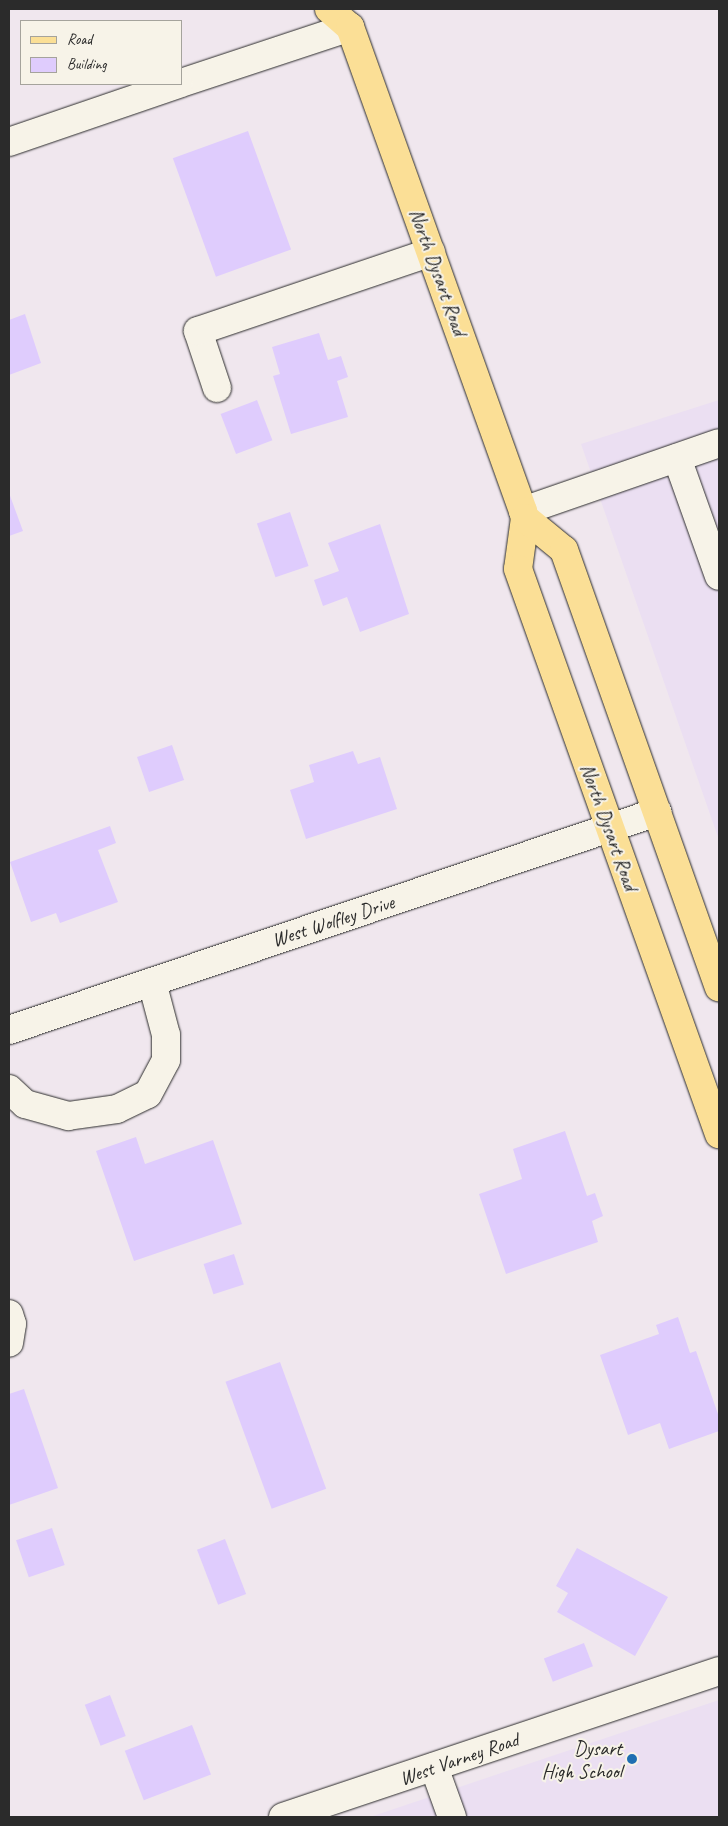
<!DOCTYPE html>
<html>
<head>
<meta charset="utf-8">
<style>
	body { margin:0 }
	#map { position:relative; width:728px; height:1826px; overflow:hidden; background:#f0e7ee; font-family:Caveat,sans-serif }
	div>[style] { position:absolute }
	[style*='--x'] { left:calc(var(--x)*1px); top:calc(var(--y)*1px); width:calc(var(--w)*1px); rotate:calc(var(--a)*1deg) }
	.built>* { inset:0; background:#ebdff2 }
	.building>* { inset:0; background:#dfccfd; transform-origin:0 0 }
	.roads { filter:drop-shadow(0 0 1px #2b2b2b) drop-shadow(0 0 1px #2b2b2b) }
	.minor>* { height:28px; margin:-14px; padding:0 14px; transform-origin:14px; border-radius:14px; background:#f7f3e8 }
	.major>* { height:28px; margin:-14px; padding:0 14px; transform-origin:14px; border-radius:14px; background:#fbdf96 }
	.dots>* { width:14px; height:14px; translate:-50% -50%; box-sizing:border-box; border:2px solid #f7f3e8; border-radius:50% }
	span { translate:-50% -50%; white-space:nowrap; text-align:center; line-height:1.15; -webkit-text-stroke:4px #f7f3e8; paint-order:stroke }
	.street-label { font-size:20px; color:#2b2b2b }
	.poi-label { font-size:20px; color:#2b2b2b }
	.right { translate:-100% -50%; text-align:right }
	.frame { position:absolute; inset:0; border:10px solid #2b2b2b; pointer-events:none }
	.legend { position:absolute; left:20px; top:20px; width:162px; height:65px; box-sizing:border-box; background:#f7f3e8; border:1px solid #a5a39c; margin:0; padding:6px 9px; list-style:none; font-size:15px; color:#2b2b2b }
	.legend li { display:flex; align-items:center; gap:10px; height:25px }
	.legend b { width:25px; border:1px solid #a5a39c }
</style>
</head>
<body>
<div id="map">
	<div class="built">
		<i style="clip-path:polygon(719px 400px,719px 840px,581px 444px)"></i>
		<i style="clip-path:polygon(719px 1700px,719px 1817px,370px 1817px)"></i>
	</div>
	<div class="building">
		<i style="left:248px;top:131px;width:126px;height:80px;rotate:70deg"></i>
		<i style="clip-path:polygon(25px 314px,41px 363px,9px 375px,9px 320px)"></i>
		<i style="clip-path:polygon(319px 333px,328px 360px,341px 356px,348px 377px,337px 381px,348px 417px,291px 434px,273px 376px,280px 374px,272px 347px)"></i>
		<i style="left:257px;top:400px;width:43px;height:39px;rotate:69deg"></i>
		<i style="clip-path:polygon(9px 493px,23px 531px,9px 536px)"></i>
		<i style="left:290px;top:512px;width:57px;height:35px;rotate:71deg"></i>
		<i style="clip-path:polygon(380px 524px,409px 614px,360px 632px,347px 597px,323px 606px,314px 580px,339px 571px,328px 543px)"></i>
		<i style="left:172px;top:745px;width:37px;height:37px;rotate:71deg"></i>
		<i style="clip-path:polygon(353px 751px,358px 764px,380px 757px,397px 809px,306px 839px,290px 790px,314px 782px,309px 765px)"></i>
		<i style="clip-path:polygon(110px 826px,116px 843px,98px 850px,118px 902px,60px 923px,56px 913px,31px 922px,10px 862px)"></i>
		<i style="clip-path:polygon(565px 1131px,587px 1196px,595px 1193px,603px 1216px,592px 1221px,598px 1242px,506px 1274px,479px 1194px,522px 1179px,513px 1149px)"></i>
		<i style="clip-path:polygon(136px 1137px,145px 1164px,213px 1140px,242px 1224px,134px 1261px,96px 1151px)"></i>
		<i style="left:234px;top:1254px;width:32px;height:32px;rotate:72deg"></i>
		<i style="clip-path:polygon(678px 1317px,690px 1353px,696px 1351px,719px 1417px,719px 1431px,669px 1449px,660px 1423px,628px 1435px,600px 1355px,659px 1334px,656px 1325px)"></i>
		<i style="left:280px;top:1362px;width:135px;height:58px;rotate:70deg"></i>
		<i style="clip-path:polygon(24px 1389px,58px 1488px,9px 1505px,9px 1394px)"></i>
		<i style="left:52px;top:1528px;width:39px;height:38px;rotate:71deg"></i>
		<i style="left:225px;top:1539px;width:59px;height:30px;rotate:69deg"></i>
		<i style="clip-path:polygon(577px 1548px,668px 1597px,635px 1656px,557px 1612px,568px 1593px,556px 1586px)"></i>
		<i style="left:584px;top:1643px;width:25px;height:43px;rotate:69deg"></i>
		<i style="left:110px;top:1695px;width:44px;height:27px;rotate:69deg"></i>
		<i style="left:192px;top:1725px;width:53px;height:72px;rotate:69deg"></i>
	</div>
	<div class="roads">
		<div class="minor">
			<i style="--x:181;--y:83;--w:178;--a:-18.3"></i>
			<i style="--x:9;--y:142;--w:179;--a:-18.9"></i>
			<i style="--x:217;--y:388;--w:60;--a:-108.4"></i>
			<i style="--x:198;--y:331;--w:246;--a:-18.7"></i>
			<i style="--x:677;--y:458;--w:125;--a:70.4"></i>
			<i style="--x:523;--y:511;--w:207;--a:-19.1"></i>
			<i style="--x:9;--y:1030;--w:684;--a:-18.59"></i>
			<i style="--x:9;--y:1089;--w:22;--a:43"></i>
			<i style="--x:25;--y:1104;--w:45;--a:15.6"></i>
			<i style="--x:68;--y:1116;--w:49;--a:-8.1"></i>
			<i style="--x:117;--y:1109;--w:34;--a:-26"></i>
			<i style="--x:148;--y:1094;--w:38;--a:-62"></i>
			<i style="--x:166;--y:1060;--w:25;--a:-90"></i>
			<i style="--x:166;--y:1035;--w:55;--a:-104.8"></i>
			<i style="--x:9;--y:1314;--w:10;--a:73"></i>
			<i style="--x:12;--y:1324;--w:19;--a:99"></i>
			<i style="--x:434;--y:1767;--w:53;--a:70.2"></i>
			<i style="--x:283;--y:1817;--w:460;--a:-18.5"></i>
		</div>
		<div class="major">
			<i style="--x:329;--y:9;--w:28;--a:41"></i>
			<i style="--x:350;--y:27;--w:514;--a:70.33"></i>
			<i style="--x:523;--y:511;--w:7;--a:74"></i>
			<i style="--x:525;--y:518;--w:51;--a:97.8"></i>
			<i style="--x:518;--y:569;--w:600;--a:70.42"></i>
			<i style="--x:525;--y:518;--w:50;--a:39.4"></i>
			<i style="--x:564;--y:550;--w:464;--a:70.5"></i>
		</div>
	</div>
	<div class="dots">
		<i style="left:632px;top:1759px;background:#1f6fb2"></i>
	</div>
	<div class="street-label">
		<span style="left:438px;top:272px;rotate:70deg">North Dysart Road</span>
		<span style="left:609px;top:827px;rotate:70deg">North Dysart Road</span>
		<span style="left:333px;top:921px;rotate:-18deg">West Wolfley Drive</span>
		<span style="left:459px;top:1759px;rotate:-19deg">West Varney Road</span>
	</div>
	<div class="poi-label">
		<span class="right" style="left:622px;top:1760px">Dysart<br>High School</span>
	</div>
	<div class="frame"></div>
	<ul class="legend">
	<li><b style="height:6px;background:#fbdf96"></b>Road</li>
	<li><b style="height:14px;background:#dfccfd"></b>Building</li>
	</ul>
</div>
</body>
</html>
